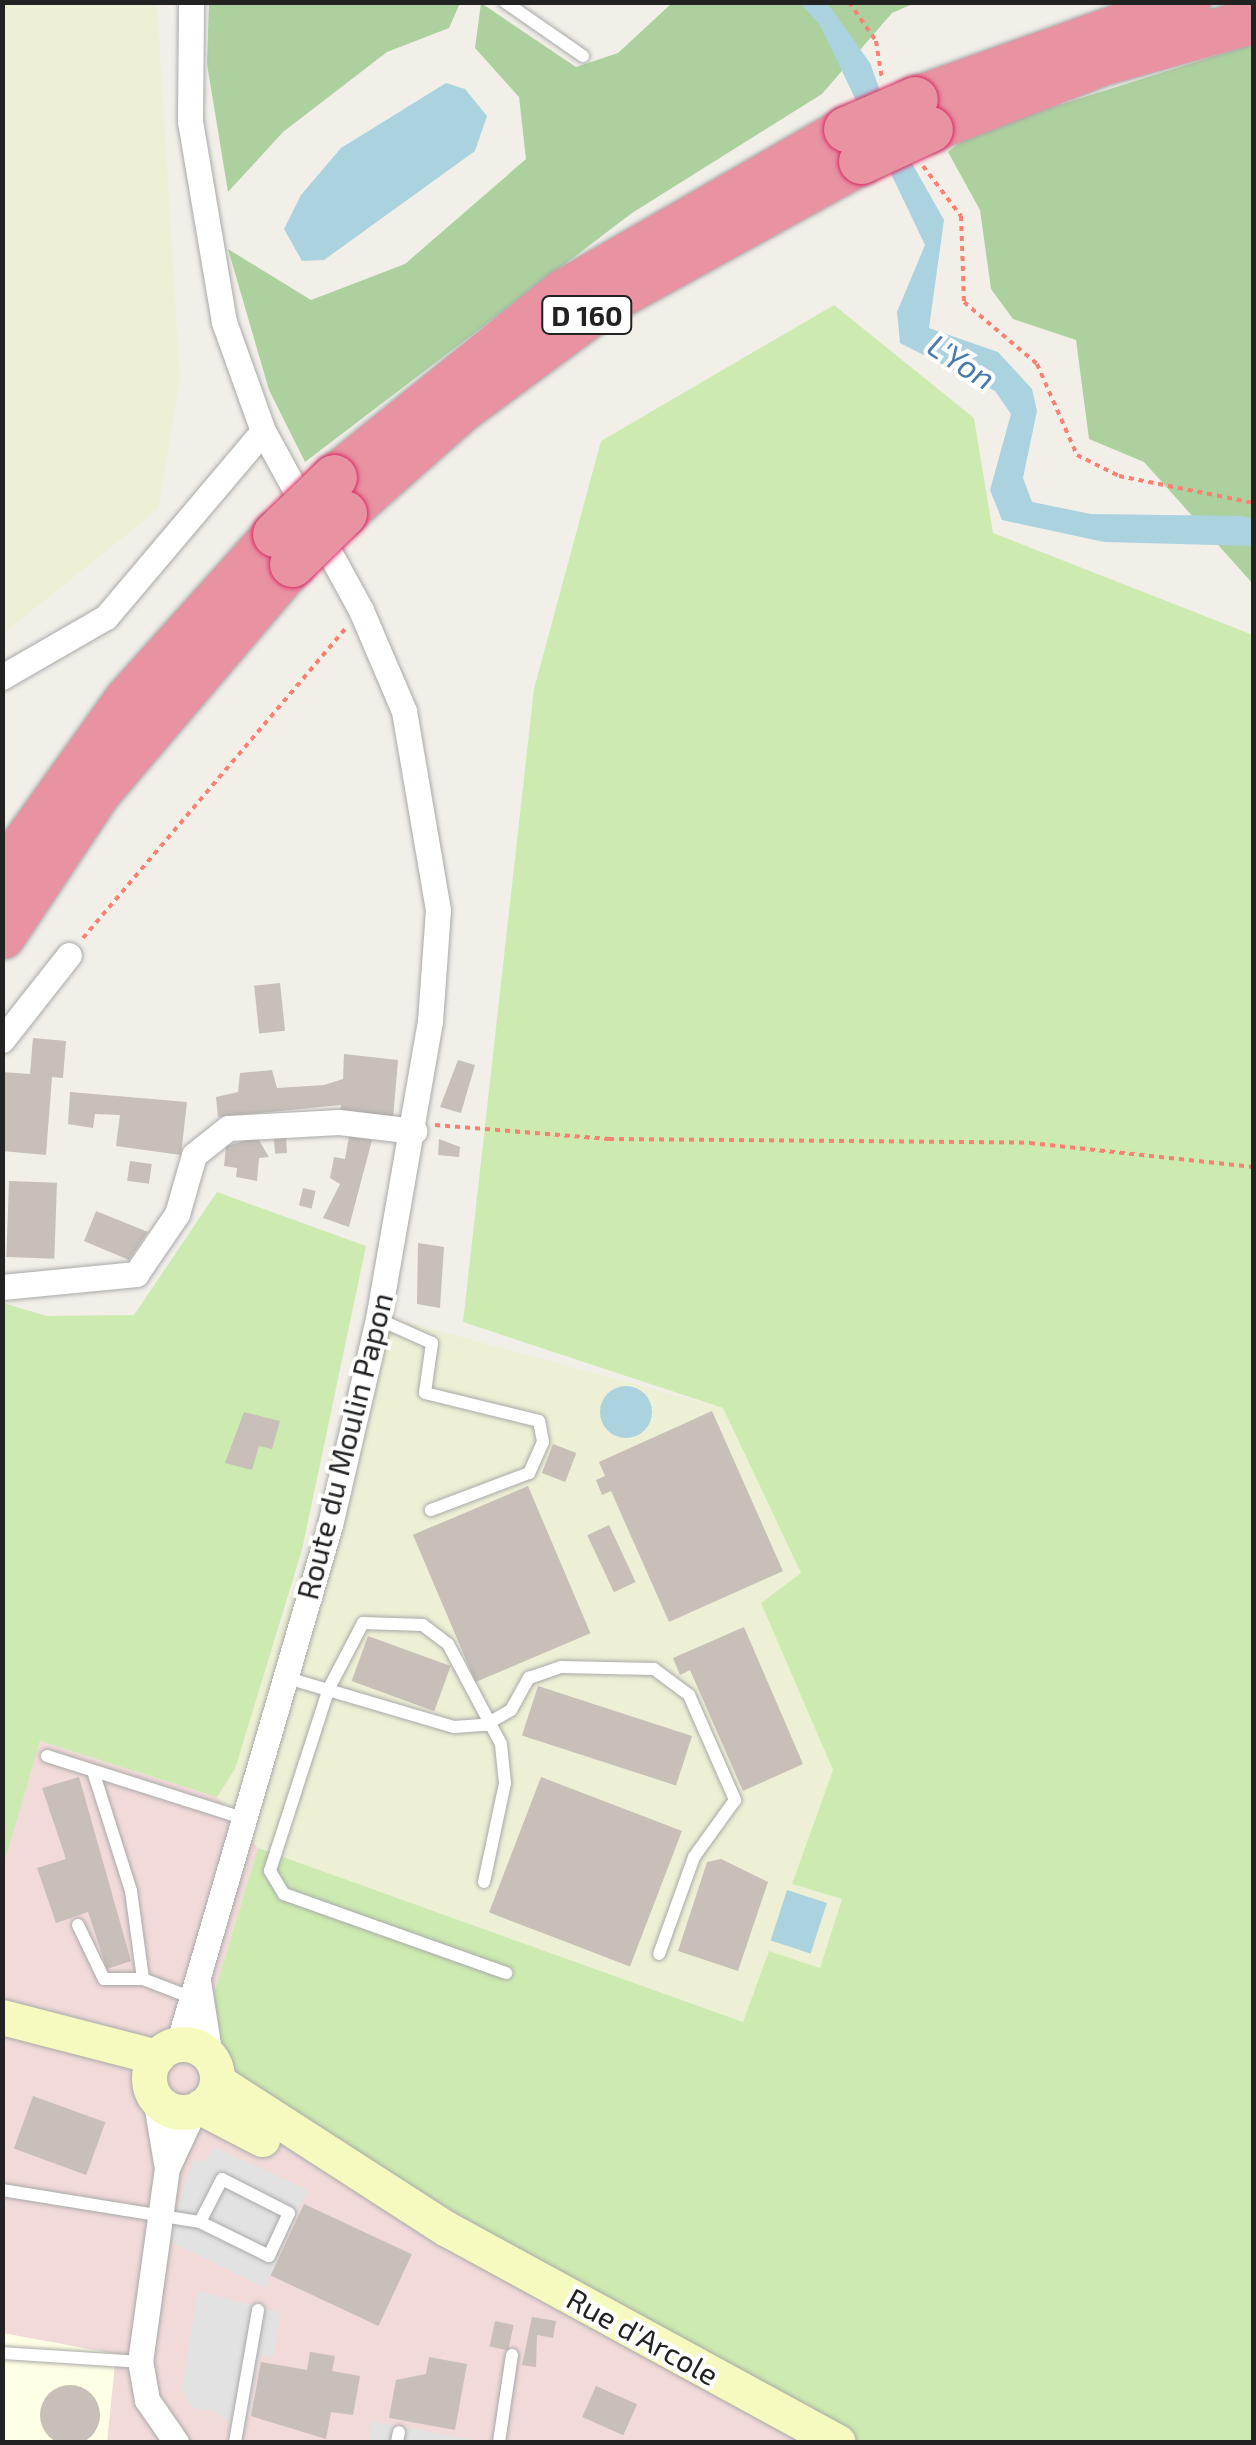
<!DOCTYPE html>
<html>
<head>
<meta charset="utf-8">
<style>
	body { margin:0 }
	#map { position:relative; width:1256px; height:2445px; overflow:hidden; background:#f2efe9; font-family:"Exo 2",sans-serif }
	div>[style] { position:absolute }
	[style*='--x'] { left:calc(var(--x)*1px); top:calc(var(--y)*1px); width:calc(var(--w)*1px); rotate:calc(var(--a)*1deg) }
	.commercial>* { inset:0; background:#f2dad9 }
	.education>* { inset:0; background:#ffffe5 }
	.farmland>* { inset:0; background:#eef0d5 }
	.grass>* { inset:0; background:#cdebb0 }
	.forest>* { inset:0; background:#add19e }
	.parking>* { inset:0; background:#e2e2e2 }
	.water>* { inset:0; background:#aad3df; transform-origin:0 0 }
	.round { border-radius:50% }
	.building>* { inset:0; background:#c7bfb8; transform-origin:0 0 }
	.path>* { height:4px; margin-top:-2px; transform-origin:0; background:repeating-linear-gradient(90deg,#fa8072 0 5px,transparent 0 10px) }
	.roads { filter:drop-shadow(0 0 2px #a9a9a9) drop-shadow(0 0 2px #a9a9a9) }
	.lane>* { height:12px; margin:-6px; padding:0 6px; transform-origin:6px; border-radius:6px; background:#fff }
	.street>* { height:25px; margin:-12.5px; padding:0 12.5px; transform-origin:12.5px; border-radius:12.5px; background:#fff }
	.secondary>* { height:35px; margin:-17.5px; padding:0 17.5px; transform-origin:17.5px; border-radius:17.5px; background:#f7fabf }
	.secondary>.ring { margin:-17.5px; padding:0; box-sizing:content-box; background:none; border:35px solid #f7fabf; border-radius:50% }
	.highway>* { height:45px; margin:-22.5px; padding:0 22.5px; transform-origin:22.5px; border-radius:22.5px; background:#e892a2 }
	.bridges { filter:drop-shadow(0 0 2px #dc2a67) drop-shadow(0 0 2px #dc2a67) }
	.highway-bridge>* { height:45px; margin:-22.5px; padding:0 22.5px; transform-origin:22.5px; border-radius:22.5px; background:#e892a2 }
	span { translate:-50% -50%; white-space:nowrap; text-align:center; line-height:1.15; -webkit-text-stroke:8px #fff; paint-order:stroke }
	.shield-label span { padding:2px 8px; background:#fff; border:2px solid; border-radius:8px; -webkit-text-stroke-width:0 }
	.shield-label { font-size:28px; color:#222; font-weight:700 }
	.street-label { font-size:30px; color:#222 }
	.water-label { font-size:32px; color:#4a7aab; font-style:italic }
	.frame { position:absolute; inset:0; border:5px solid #222; pointer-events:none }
</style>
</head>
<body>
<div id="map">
	<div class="commercial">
		<i style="clip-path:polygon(40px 1741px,217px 1797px,258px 1848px,208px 2013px,839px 2442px,107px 2442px,115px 2354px,3px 2333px,2px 1867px)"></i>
	</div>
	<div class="education">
		<i style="clip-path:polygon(2px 2333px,116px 2354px,107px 2442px,3px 2442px)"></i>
	</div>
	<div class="farmland">
		<i style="clip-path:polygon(3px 2px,157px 3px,180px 378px,158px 509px,3px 634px)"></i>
		<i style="clip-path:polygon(395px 1319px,723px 1408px,801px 1574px,762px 1603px,833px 1770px,792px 1884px,842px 1899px,820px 1968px,744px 2022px,258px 1848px,217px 1797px)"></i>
	</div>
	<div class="grass">
		<i style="clip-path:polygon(834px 305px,974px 418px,993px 533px,1253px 635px,1253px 2442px,839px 2442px,242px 2084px,208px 2013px,258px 1848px,743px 2022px,769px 1951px,820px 1968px,842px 1899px,792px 1884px,833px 1770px,761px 1603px,801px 1573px,723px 1408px,463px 1322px,534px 689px,601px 441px)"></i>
		<i style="clip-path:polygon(217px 1192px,366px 1246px,302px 1550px,235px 1769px,217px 1797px,40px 1741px,3px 1867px,3px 1303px,47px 1316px,134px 1315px)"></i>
	</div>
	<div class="forest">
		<i style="clip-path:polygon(209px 3px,209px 2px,460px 3px,449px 28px,387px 52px,283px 132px,228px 192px,207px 64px)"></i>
		<i style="clip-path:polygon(481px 3px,576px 67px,618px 53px,672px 3px,915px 3px,892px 13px,822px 94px,632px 213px,305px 462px,269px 390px,228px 249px,311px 300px,405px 264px,526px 159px,519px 97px,475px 48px)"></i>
		<i style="clip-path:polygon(1253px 44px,1253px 584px,1144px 462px,1089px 439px,1076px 340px,1013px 319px,991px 289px,980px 210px,948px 152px,973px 132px)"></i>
	</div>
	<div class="parking">
		<i style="clip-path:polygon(214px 2147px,308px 2190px,265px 2288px,167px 2240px,193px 2161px,206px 2161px)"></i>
		<i style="clip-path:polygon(198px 2291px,281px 2313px,273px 2357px,260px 2355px,244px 2439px,228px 2436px,230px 2423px,214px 2411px,193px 2408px,182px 2388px)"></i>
		<i style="clip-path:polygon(372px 2421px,472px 2440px,471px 2442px,369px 2442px)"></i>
	</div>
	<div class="water">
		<i style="clip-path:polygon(800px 3px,827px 3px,870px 63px,896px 135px,944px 220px,929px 328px,998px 352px,1032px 389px,1037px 411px,1023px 478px,1032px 502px,1091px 514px,1242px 516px,1253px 519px,1253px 546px,1104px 542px,1002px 520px,990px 490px,1011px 414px,995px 391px,900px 343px,897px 312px,925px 245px,820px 25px)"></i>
		<i style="clip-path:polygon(446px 83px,465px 89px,487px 116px,475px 151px,324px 260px,302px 261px,284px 229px,301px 195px,341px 148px)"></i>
		<i class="round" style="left:600px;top:1386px;width:52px;height:52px"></i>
		<i style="left:787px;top:1890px;width:42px;height:53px;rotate:18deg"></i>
	</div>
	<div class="building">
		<i style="left:280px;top:983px;width:48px;height:26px;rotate:84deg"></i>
		<i style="clip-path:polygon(33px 1038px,66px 1041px,63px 1078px,52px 1077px,46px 1155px,2px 1151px,2px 1072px,30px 1074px)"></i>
		<i style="clip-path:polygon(344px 1054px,398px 1060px,393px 1119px,340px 1114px,341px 1105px,218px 1117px,216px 1097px,238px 1092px,240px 1073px,272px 1070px,277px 1088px,324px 1085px,343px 1079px)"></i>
		<i style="clip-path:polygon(458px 1060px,475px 1065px,461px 1113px,440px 1107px)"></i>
		<i style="clip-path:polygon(70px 1092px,187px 1102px,181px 1155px,116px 1146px,120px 1115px,95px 1114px,93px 1128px,68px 1124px)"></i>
		<i style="clip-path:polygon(349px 1136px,372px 1140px,349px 1227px,323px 1218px,340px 1184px,330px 1178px,334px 1157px,345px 1159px)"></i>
		<i style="clip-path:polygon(257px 1137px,269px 1157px,259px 1158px,257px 1181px,236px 1177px,237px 1168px,224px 1166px,226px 1146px)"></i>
		<i style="left:286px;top:1138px;width:15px;height:12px;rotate:86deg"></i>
		<i style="clip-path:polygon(439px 1139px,460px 1147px,459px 1157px,438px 1155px)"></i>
		<i style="left:130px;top:1161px;width:22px;height:20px;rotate:8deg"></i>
		<i style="left:9px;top:1181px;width:48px;height:76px;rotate:2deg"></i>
		<i style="left:303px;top:1188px;width:13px;height:18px;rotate:13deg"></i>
		<i style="clip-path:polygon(96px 1211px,148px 1232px,129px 1260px,84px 1241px)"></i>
		<i style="clip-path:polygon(418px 1243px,444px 1247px,440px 1308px,417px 1304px)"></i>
		<i style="clip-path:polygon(712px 1411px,783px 1571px,669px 1622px,611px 1491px,602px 1495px,596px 1480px,605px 1476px,599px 1462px)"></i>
		<i style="clip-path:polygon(244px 1412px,280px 1421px,272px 1449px,259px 1446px,252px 1470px,225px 1463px)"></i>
		<i style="left:553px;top:1444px;width:25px;height:31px;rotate:21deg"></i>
		<i style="left:528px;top:1486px;width:160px;height:125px;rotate:67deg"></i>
		<i style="left:609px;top:1525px;width:63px;height:24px;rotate:65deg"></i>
		<i style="clip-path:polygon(744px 1627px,803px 1764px,743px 1791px,690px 1670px,680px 1675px,673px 1658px)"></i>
		<i style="left:368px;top:1636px;width:88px;height:48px;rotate:20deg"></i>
		<i style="left:538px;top:1686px;width:162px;height:52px;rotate:18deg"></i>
		<i style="clip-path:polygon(79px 1777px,131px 1961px,107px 1969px,88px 1912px,56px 1923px,37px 1868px,66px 1859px,42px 1788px)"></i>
		<i style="left:541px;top:1777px;width:151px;height:145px;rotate:21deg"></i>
		<i style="clip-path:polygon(721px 1859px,768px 1882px,738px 1971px,678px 1951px,707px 1862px)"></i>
		<i style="left:33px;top:2096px;width:77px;height:56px;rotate:20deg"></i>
		<i style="left:304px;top:2204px;width:119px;height:79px;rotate:25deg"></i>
		<i style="clip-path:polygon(532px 2317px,556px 2321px,553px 2338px,537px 2335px,536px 2367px,522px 2365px)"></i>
		<i style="left:495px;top:2321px;width:19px;height:26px;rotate:12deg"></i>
		<i style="clip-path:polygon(310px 2352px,335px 2356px,332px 2371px,360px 2376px,353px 2415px,331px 2412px,326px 2439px,251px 2416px,261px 2362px,307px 2370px)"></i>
		<i style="clip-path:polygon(429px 2357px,467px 2364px,455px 2430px,389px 2418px,396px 2380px,426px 2374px)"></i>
		<i class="round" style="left:40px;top:2385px;width:60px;height:60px"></i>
		<i style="left:596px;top:2386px;width:45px;height:34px;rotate:24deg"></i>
	</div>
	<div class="path">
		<i style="--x:849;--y:2;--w:47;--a:55.3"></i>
		<i style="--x:876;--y:41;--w:37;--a:81"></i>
		<i style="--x:923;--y:166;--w:63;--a:52.8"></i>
		<i style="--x:961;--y:216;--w:86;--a:88"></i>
		<i style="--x:964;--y:302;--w:96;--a:40.3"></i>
		<i style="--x:1037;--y:364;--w:99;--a:66.3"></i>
		<i style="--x:1077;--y:455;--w:47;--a:26.6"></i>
		<i style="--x:1119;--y:476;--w:138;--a:11.3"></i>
		<i style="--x:83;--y:938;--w:405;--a:-49.7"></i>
		<i style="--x:435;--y:1125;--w:175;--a:4.6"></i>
		<i style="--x:609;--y:1139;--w:421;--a:0.5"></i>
		<i style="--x:1030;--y:1143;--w:225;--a:6.1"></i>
	</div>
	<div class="roads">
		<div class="lane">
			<i style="--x:505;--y:2;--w:95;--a:34.7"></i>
			<i style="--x:378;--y:1319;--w:59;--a:24"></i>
			<i style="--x:432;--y:1343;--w:50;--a:98"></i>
			<i style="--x:425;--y:1393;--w:117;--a:13.8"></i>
			<i style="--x:539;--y:1421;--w:21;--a:79"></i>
			<i style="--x:543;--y:1442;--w:34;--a:114"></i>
			<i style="--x:529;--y:1473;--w:105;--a:159.3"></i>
			<i style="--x:284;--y:1677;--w:177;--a:16.4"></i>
			<i style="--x:454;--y:1727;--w:31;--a:-4"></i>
			<i style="--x:485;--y:1725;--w:30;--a:-30"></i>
			<i style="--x:511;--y:1710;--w:37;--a:-61"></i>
			<i style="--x:529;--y:1678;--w:34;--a:-19"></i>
			<i style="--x:561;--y:1667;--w:93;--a:1.2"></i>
			<i style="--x:654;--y:1669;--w:44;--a:36.6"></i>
			<i style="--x:689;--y:1695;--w:115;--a:66.3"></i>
			<i style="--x:735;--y:1800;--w:70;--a:125.7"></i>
			<i style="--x:694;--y:1857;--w:103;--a:109.8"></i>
			<i style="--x:47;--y:1756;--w:206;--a:17.6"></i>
			<i style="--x:93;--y:1771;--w:126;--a:72.4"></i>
			<i style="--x:131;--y:1891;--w:89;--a:82.2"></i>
			<i style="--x:484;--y:1882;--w:101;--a:-78"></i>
			<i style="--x:505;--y:1783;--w:39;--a:-96"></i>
			<i style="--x:501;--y:1744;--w:113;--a:-117.9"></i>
			<i style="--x:448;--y:1644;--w:31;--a:-143"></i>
			<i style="--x:423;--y:1625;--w:60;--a:-178.1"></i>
			<i style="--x:363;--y:1623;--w:73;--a:117.6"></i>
			<i style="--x:329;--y:1688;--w:192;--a:107.9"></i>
			<i style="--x:270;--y:1871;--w:27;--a:59"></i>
			<i style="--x:284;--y:1894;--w:236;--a:19.6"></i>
			<i style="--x:78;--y:1925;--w:60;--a:64.3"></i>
			<i style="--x:104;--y:1979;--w:39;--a:0"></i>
			<i style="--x:143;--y:1979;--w:47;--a:21.1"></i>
			<i style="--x:2;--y:2190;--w:201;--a:9.2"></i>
			<i style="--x:200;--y:2222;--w:77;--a:26.2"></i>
			<i style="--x:269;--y:2256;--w:47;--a:-65.1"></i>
			<i style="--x:289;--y:2213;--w:75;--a:-153.1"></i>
			<i style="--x:222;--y:2179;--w:48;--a:117.1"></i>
			<i style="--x:2;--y:2353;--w:138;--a:3.7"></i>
			<i style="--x:235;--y:2442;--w:134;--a:-80.1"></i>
			<i style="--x:397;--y:2442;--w:10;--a:-79"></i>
			<i style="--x:499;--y:2442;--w:88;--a:-81.5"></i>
		</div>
		<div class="street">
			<i style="--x:2;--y:677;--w:120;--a:-30"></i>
			<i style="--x:106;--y:617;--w:243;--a:-49.8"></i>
			<i style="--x:2;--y:1040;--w:108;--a:-51.8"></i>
			<i style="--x:2;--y:1287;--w:135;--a:-5.5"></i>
			<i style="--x:136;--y:1274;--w:73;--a:-55.7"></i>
			<i style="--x:177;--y:1214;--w:61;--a:-73.9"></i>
			<i style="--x:194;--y:1155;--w:43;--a:-38.5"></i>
			<i style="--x:228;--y:1128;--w:111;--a:-3.1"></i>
			<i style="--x:339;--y:1122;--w:76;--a:6.8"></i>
			<i style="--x:198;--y:1981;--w:77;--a:81"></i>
			<i style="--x:178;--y:2045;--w:542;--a:-73.71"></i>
			<i style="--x:330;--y:1525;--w:212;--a:-76.9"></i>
			<i style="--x:378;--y:1319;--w:303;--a:-80.1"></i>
			<i style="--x:430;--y:1021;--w:111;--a:-85.9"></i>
			<i style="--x:438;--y:910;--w:202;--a:-99.7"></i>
			<i style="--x:404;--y:711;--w:110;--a:-113.1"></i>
			<i style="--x:361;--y:610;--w:204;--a:-118.7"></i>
			<i style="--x:263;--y:431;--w:116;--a:-109.7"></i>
			<i style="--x:224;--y:322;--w:204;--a:-99.6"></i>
			<i style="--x:190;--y:121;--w:119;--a:-89.5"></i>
			<i style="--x:155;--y:2097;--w:67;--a:80.5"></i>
			<i style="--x:176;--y:2442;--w:51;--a:-124.6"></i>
			<i style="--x:147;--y:2400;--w:39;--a:-100"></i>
			<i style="--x:140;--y:2362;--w:196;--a:-82.1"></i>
			<i style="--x:167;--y:2168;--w:64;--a:-65"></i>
		</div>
		<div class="secondary">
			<i style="--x:2;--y:2017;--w:160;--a:14.5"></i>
			<i class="ring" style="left:149px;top:2044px;width:33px;height:33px"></i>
			<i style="--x:217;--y:2081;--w:274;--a:32.8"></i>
			<i style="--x:447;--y:2229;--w:445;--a:28.6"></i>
			<i style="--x:200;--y:2107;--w:70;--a:27.3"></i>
		</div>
		<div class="highway">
			<i style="--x:915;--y:99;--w:289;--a:-19.6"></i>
			<i style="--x:930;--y:129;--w:186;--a:-21.1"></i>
			<i style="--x:1104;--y:62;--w:156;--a:-15.6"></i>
			<i style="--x:334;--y:477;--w:296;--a:-39"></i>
			<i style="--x:564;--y:291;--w:325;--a:-29.9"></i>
			<i style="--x:344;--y:513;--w:155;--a:-41.6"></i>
			<i style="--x:460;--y:410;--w:182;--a:-36.5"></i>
			<i style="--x:606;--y:302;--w:291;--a:-28.9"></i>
			<i style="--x:2;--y:874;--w:214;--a:-54.5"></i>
			<i style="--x:126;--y:700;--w:223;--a:-48.1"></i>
			<i style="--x:2;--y:936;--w:172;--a:-56.4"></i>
			<i style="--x:97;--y:793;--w:301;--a:-49.6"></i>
		</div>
	</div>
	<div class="bridges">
		<div class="highway-bridge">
			<i style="--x:846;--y:129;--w:75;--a:-23.5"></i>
			<i style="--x:861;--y:161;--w:76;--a:-24.9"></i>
			<i style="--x:275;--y:534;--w:82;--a:-44"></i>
			<i style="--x:292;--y:564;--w:73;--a:-44.4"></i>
		</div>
	</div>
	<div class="shield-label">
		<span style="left:587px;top:315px">D 160</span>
	</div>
	<div class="street-label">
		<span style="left:344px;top:1446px;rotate:-76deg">Route du Moulin Papon</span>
		<span style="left:643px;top:2336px;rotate:29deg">Rue d'Arcole</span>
	</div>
	<div class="water-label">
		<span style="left:962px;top:361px;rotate:33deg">L'Yon</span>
	</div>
	<div class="frame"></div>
</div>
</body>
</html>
